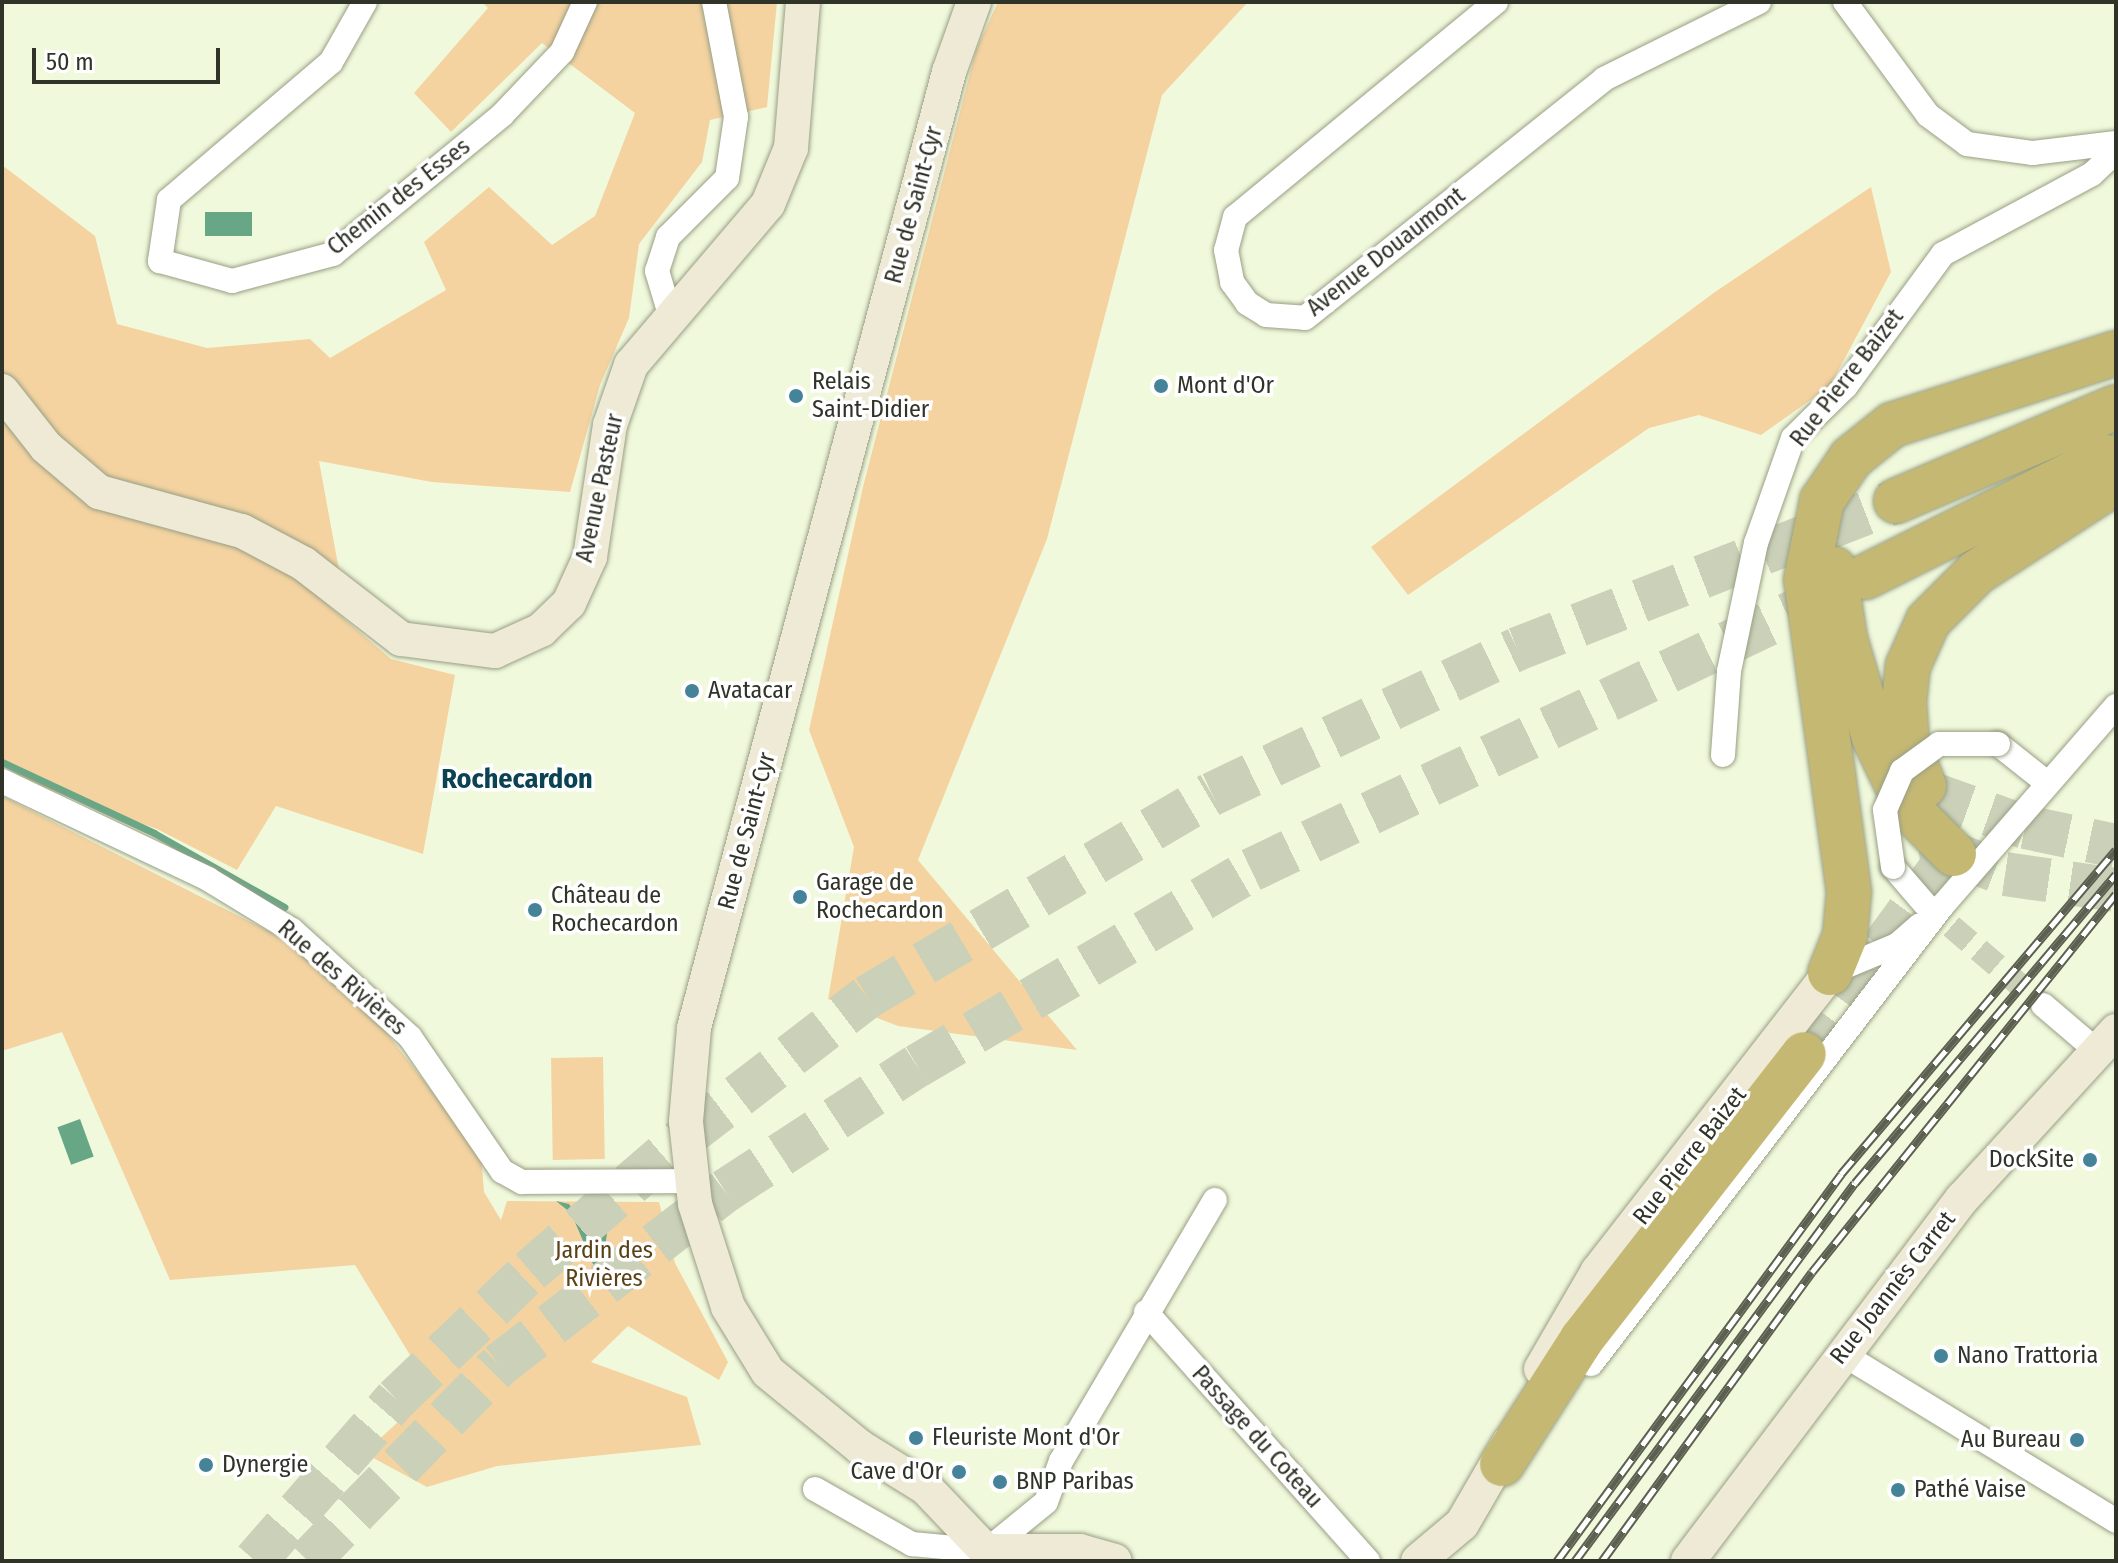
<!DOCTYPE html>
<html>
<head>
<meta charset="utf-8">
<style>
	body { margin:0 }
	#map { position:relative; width:2118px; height:1563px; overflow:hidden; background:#f1f9dc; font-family:"Fira Sans Condensed",sans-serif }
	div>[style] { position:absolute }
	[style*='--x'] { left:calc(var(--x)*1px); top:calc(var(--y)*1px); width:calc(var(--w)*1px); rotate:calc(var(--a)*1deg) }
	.green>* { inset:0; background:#f4d3a1; transform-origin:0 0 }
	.water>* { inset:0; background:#68a786; transform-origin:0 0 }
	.stream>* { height:7px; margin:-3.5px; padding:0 3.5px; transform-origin:3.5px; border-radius:3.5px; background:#68a786 }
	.street-tunnel>* { height:24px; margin-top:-12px; transform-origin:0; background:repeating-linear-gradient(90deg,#cad1b8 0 24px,transparent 0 36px) }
	.highway-tunnel>* { height:44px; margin-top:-22px; transform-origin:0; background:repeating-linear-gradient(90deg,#cad1b8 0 44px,transparent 0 66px) }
	.roads { filter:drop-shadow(0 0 2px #989f85) drop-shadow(0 0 2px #989f85) }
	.street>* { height:24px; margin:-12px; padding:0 12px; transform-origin:12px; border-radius:12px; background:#fff }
	.secondary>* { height:34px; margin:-17px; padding:0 17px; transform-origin:17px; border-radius:17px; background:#eeead5 }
	.highway>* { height:44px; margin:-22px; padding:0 22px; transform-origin:22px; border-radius:22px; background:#c5b873 }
	.rail>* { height:9px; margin-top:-4.5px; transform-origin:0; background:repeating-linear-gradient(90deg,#fff 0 18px,#5c6051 0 36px); box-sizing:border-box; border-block:2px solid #5c6051 }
	.bridges { filter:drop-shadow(0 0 2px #989f85) drop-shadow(0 0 2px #989f85) }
	.street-bridge>* { height:24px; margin:-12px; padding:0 12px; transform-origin:12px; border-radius:12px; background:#fff }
	.dots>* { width:22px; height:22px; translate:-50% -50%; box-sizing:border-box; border:4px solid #fff; border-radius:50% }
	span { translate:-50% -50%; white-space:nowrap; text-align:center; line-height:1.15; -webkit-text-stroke:7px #fff; paint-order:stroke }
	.street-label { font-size:24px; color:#303328 }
	.poi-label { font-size:24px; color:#303328 }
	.left { translate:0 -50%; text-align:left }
	.right { translate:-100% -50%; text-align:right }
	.park-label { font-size:24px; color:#5a4217 }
	.quarter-label { font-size:28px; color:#0c4353; font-weight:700 }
	.frame { position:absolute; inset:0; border:4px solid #303328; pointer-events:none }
	.scale { position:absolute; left:32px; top:48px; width:188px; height:36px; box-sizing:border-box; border:4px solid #303328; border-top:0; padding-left:10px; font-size:24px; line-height:28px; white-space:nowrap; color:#303328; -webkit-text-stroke:6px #fff; paint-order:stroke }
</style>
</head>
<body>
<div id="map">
	<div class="green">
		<i style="clip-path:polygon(482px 2px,777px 2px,767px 107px,710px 120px,702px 162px,639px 244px,629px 318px,600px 385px,570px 492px,432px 482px,319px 461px,339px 570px,320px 598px,391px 659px,455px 675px,423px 854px,276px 806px,237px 870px,157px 829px,30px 783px,2px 764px,2px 165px,95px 236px,117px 324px,207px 348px,310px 339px,330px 358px,446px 290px,424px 242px,489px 187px,552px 245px,595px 216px,635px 113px,542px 43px,451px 132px,414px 93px,488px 8px)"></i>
		<i style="clip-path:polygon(998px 2px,1248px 2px,1162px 95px,1047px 539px,918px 860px,1077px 1050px,898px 1026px,828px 999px,854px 847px,809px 730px,863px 487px,976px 50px)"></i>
		<i style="clip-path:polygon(1871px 187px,1891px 272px,1830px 386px,1761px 435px,1699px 415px,1649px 428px,1408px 595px,1371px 547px,1715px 292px)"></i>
		<i style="clip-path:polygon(2px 796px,286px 940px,375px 1018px,481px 1154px,484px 1192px,501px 1220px,507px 1201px,659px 1202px,675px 1263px,728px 1362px,719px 1380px,628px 1326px,591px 1362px,687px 1397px,701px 1445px,497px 1466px,427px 1487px,364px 1453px,432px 1391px,355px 1265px,170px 1280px,62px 1032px,2px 1051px)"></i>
		<i style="left:603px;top:1057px;width:102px;height:52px;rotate:89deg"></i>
	</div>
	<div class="water">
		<i style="left:205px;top:212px;width:47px;height:24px"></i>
		<i style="left:80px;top:1119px;width:40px;height:24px;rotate:70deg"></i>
		<i style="clip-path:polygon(612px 1199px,602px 1268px,596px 1271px,571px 1213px,556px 1201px,569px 1204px,594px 1244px,602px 1238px,605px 1200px)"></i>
	</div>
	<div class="stream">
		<i style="--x:2;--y:762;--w:168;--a:25"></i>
		<i style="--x:154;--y:833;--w:150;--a:29.6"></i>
	</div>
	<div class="street-tunnel">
		<i style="--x:1924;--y:903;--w:157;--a:40.6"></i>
	</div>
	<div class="highway-tunnel">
		<i style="--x:1927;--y:792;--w:104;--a:19.7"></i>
		<i style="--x:2025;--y:827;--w:93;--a:11.8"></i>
		<i style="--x:1954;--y:854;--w:55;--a:21.4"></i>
		<i style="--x:2005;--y:874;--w:112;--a:8.2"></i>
		<i style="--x:1804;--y:1054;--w:235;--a:-53.7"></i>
		<i style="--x:1943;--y:865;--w:54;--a:-98.6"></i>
		<i style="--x:255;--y:1561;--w:215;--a:-49"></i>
		<i style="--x:396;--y:1399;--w:185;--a:-43.7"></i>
		<i style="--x:530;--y:1271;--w:206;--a:-40.9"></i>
		<i style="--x:686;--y:1136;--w:228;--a:-37.5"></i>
		<i style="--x:867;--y:997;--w:400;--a:-30.5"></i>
		<i style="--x:1212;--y:794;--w:338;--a:-25.4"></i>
		<i style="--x:1517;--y:649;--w:407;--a:-21.3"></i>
		<i style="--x:308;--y:1561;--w:274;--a:-45.7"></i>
		<i style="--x:499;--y:1365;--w:285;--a:-37.6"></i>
		<i style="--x:725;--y:1191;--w:229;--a:-33.1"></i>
		<i style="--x:917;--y:1066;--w:387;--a:-30.4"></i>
		<i style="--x:1251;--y:870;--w:654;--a:-25.43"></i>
	</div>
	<div class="roads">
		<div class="street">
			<i style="--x:365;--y:2;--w:69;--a:119.5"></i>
			<i style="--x:331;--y:62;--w:213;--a:139.6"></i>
			<i style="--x:169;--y:200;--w:62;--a:98.4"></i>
			<i style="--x:160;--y:261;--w:75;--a:15.5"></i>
			<i style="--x:232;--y:281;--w:105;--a:-15"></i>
			<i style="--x:333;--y:254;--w:219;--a:-39.4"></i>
			<i style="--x:502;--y:115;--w:87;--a:-46.4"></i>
			<i style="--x:562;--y:52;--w:55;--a:-65.3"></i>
			<i style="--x:1496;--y:2;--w:338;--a:140.5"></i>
			<i style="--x:1235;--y:217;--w:34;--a:105"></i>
			<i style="--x:1226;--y:250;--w:33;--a:79"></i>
			<i style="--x:1232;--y:282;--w:26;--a:54"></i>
			<i style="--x:1247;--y:303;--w:22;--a:32"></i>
			<i style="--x:1266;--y:315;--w:39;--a:4"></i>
			<i style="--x:1305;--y:318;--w:383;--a:-38.6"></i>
			<i style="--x:1604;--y:79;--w:173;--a:-26.4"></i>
			<i style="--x:1845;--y:2;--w:140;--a:53.7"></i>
			<i style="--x:1928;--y:115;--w:49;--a:36.6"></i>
			<i style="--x:1967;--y:144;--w:67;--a:7.8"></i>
			<i style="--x:2033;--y:153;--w:84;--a:-6.9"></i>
			<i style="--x:669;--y:311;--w:42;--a:-106.7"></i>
			<i style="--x:657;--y:271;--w:36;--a:-72"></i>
			<i style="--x:668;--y:237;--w:83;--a:-45"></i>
			<i style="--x:727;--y:178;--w:62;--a:-81.6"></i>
			<i style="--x:736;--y:117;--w:117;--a:-100.8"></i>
			<i style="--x:1998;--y:744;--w:61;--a:38.4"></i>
			<i style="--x:1723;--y:755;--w:84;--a:-85.9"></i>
			<i style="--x:1729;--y:671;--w:131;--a:-78.1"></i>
			<i style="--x:1756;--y:543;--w:111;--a:-70.6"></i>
			<i style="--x:1793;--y:438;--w:74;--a:-44.5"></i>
			<i style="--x:1846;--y:386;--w:164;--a:-53.7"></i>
			<i style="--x:1943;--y:254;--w:169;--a:-28.2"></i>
			<i style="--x:2092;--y:174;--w:33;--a:-43"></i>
			<i style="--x:2;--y:781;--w:228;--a:25.4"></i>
			<i style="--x:208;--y:879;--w:98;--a:31.3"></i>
			<i style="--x:292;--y:930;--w:159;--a:42.2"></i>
			<i style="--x:410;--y:1037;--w:163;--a:55.5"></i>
			<i style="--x:502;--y:1171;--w:23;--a:29"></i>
			<i style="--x:522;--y:1182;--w:168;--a:-0.3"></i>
			<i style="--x:1893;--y:867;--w:48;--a:49.3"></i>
			<i style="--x:1830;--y:973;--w:73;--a:-22.7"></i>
			<i style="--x:1897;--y:945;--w:30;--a:-41"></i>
			<i style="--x:2043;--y:1005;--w:71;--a:40.4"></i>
			<i style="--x:1146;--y:1312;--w:334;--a:48.3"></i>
			<i style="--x:1841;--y:1353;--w:322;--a:31.4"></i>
			<i style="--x:1591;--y:1364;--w:578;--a:-52.52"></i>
			<i style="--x:1943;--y:905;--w:264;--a:-49"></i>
			<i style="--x:815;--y:1489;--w:112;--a:29.6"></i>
			<i style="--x:912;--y:1544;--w:74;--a:5.4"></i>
			<i style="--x:986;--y:1551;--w:77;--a:-39.2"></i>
			<i style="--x:1046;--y:1502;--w:44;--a:-69.9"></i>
			<i style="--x:1061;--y:1461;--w:303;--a:-59.5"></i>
		</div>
		<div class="secondary">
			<i style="--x:974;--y:2;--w:74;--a:109.7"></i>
			<i style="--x:949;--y:72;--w:989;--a:104.94"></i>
			<i style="--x:694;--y:1028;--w:94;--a:94.9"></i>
			<i style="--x:686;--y:1122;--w:82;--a:83.7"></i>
			<i style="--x:695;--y:1204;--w:108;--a:72.2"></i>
			<i style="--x:728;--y:1307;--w:76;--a:58.4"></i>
			<i style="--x:768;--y:1372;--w:119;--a:39.2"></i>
			<i style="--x:860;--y:1447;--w:78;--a:31.8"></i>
			<i style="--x:926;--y:1488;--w:87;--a:46.4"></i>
			<i style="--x:2;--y:391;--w:71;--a:51.8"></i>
			<i style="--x:46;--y:447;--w:70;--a:40.3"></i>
			<i style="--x:99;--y:492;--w:148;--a:15.3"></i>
			<i style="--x:242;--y:531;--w:70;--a:28"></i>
			<i style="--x:304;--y:564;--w:123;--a:37.7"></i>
			<i style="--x:401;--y:639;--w:95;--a:7.3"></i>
			<i style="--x:495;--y:651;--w:51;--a:-24.5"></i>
			<i style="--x:541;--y:630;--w:39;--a:-44"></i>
			<i style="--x:569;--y:603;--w:51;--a:-65.5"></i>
			<i style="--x:590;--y:557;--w:134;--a:-81.4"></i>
			<i style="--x:610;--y:425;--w:64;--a:-70.7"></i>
			<i style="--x:631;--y:365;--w:211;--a:-49.6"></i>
			<i style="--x:768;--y:204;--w:61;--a:-67.7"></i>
			<i style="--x:791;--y:148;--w:146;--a:-85.3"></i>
			<i style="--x:1541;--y:1369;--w:113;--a:-59.8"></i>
			<i style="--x:1598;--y:1271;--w:378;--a:-52.1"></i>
			<i style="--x:986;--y:1551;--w:94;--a:0"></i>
			<i style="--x:1080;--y:1551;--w:36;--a:16"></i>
			<i style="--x:1418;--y:1561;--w:57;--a:-40.1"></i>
			<i style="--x:1462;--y:1524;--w:94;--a:-59.9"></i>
			<i style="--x:1688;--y:1561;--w:454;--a:-52.9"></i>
			<i style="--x:1962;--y:1199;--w:228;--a:-47.5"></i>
		</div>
		<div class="highway">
			<i style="--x:1896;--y:501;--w:239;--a:-23.1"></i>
			<i style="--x:1834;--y:569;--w:71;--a:81.1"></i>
			<i style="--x:1845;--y:639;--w:102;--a:73.5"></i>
			<i style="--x:1874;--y:737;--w:79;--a:64.4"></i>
			<i style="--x:1908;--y:808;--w:65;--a:45"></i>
			<i style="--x:1865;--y:577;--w:269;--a:-26.5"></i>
			<i style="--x:1924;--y:786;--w:45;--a:-112"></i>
			<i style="--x:1907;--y:744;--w:42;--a:-94.1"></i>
			<i style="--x:1904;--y:702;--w:36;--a:-84"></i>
			<i style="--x:1908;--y:666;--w:49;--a:-66"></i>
			<i style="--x:1928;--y:621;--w:69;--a:-45"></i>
			<i style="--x:1977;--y:572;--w:166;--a:-32.9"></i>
			<i style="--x:1830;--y:973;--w:40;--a:-68"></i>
			<i style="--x:1845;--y:936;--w:44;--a:-84.8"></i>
			<i style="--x:1849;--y:892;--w:315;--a:-97.8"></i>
			<i style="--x:1806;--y:580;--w:81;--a:-78.6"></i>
			<i style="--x:1822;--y:501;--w:52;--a:-56"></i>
			<i style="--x:1851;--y:458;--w:53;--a:-38.8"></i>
			<i style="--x:1892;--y:425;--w:235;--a:-17.8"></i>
			<i style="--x:1502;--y:1464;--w:148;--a:-57.4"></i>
			<i style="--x:1582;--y:1339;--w:361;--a:-52.1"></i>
		</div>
	</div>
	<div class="rail">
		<i style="--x:1557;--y:1561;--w:480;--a:-53.7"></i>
		<i style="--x:1841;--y:1174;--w:425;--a:-49.7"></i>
		<i style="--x:1575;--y:1561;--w:470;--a:-53.5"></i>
		<i style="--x:1855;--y:1183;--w:404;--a:-49.8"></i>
		<i style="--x:1602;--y:1561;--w:357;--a:-54"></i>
		<i style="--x:1812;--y:1272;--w:485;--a:-51.2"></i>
	</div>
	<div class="bridges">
		<div class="street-bridge">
			<i style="--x:1893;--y:867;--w:58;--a:-98"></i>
			<i style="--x:1885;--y:810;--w:43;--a:-66.4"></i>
			<i style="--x:1902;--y:771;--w:46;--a:-36.1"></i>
			<i style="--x:1939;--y:744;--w:59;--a:0"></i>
		</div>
	</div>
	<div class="dots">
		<i style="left:1161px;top:386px;background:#458398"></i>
		<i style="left:796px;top:396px;background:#458398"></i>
		<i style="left:692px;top:691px;background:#458398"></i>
		<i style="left:800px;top:897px;background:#458398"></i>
		<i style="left:535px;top:910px;background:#458398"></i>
		<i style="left:2090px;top:1160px;background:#458398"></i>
		<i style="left:1941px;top:1356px;background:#458398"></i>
		<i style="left:916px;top:1438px;background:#458398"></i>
		<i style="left:2077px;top:1440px;background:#458398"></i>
		<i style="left:206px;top:1465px;background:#458398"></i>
		<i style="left:959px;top:1472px;background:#458398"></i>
		<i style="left:1000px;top:1482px;background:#458398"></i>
		<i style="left:1898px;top:1490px;background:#458398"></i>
	</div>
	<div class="street-label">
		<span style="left:399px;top:197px;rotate:-38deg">Chemin des Esses</span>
		<span style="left:914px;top:205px;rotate:-75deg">Rue de Saint-Cyr</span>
		<span style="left:1386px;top:252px;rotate:-38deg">Avenue Douaumont</span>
		<span style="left:1847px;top:378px;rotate:-52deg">Rue Pierre Baizet</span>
		<span style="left:600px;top:488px;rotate:-78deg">Avenue Pasteur</span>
		<span style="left:747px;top:831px;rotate:-75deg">Rue de Saint-Cyr</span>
		<span style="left:342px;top:978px;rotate:41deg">Rue des Rivières</span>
		<span style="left:1690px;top:1156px;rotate:-52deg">Rue Pierre Baizet</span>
		<span style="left:1893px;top:1288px;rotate:-52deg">Rue Joannès Carret</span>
		<span style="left:1257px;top:1437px;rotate:48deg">Passage du Coteau</span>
	</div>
	<div class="poi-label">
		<span class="left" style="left:812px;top:396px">Relais<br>Saint-Didier</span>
		<span class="left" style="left:1177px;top:386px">Mont d'Or</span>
		<span class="left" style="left:708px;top:691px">Avatacar</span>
		<span class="left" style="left:816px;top:897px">Garage de<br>Rochecardon</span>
		<span class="left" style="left:551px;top:910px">Château de<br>Rochecardon</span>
		<span class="right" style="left:2074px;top:1160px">DockSite</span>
		<span class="left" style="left:1957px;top:1356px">Nano Trattoria</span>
		<span class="left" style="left:932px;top:1438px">Fleuriste Mont d'Or</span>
		<span class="right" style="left:2061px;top:1440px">Au Bureau</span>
		<span class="left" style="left:222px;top:1465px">Dynergie</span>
		<span class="right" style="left:943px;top:1472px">Cave d'Or</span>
		<span class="left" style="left:1016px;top:1482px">BNP Paribas</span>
		<span class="left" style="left:1914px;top:1490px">Pathé Vaise</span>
	</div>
	<div class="park-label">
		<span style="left:604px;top:1265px">Jardin des<br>Rivières</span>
	</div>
	<div class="quarter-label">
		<span style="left:517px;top:779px">Rochecardon</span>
	</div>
	<div class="frame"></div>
	<div class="scale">50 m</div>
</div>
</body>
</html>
